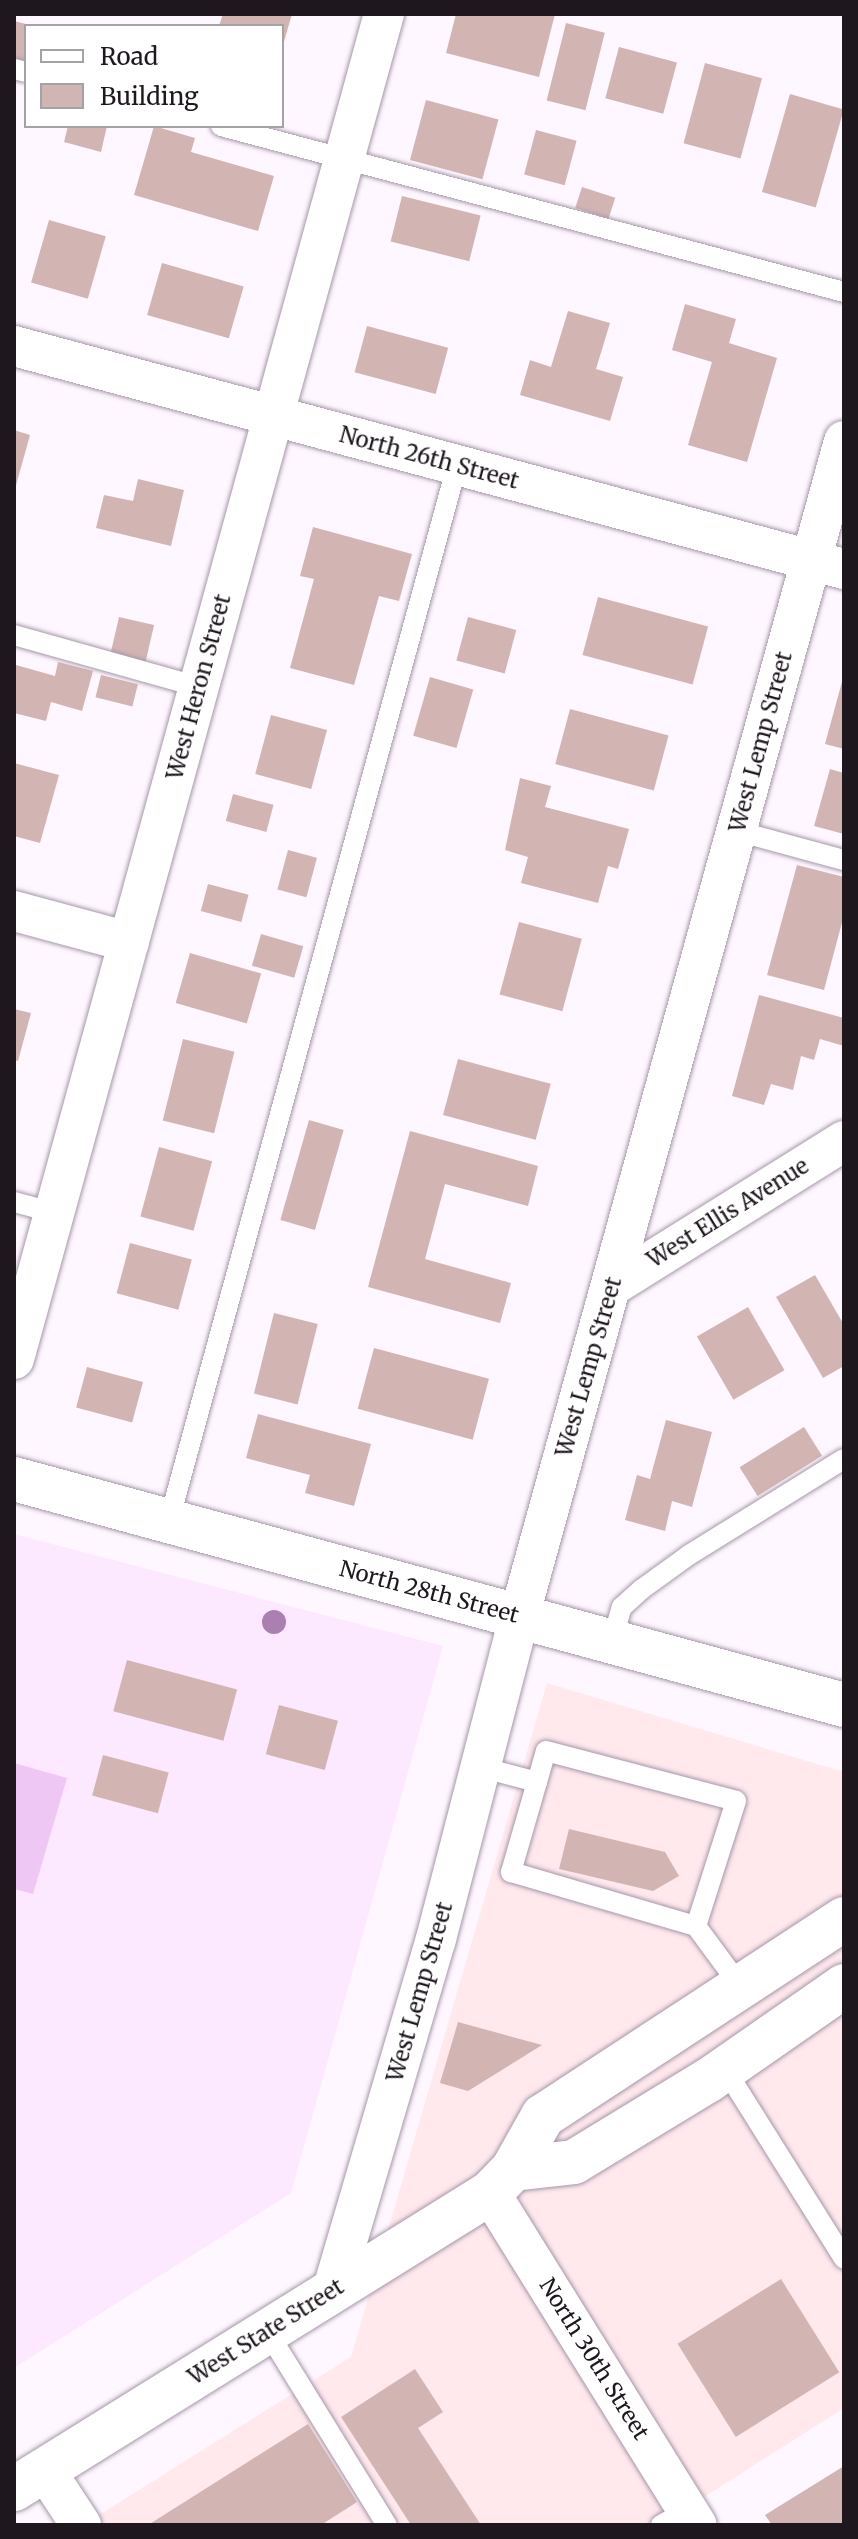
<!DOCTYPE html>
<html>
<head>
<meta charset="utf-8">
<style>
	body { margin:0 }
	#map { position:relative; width:858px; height:2539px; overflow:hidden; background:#fef7ff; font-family:Merriweather,serif }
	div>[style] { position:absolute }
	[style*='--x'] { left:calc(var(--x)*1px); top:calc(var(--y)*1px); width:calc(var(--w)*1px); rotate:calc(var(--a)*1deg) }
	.commercial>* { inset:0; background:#ffe9ed }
	.built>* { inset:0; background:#fce9ff }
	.green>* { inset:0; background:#efc7f5 }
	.building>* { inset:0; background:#d2b5b3; transform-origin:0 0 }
	.roads { filter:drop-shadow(0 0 2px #a796aa) drop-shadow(0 0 2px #a796aa) }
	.lane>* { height:20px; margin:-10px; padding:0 10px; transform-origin:10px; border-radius:10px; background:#fff }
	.street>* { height:40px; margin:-20px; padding:0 20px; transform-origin:20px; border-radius:20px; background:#fff }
	.secondary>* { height:44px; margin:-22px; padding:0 22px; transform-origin:22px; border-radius:22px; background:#fff }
	.trees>* { width:24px; height:24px; margin:-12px; border-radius:50%; background:#ac7fb3 }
	span { translate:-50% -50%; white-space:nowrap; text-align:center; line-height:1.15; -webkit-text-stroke:7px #fff; paint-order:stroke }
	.street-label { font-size:22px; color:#1e171e }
	.frame { position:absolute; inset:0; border:16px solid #1e171e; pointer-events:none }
	.legend { position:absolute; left:24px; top:24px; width:260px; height:104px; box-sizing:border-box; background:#fff; border:2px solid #a5a2a5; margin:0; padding:10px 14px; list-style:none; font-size:24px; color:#1e171e }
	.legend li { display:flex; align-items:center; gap:16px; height:40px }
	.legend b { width:40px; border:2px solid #a5a2a5 }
</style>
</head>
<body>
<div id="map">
	<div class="commercial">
		<i style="clip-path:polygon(547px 1683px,844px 1772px,844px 2408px,660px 2525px,83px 2525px,351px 2357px)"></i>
	</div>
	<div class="built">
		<i style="clip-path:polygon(14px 1534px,443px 1646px,291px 2193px,14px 2368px)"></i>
	</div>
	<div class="green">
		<i style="clip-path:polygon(14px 1763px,67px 1778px,33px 1894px,14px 1889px)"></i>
	</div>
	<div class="building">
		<i style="clip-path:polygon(223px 14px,292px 14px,283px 45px,282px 26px,219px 26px)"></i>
		<i style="clip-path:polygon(456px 14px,555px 14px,539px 77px,446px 53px)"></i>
		<i style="clip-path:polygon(14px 21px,26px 24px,26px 61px,14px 58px)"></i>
		<i style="left:566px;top:23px;width:40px;height:80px;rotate:14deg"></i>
		<i style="left:619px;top:47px;width:60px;height:53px;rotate:15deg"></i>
		<i style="left:705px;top:63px;width:59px;height:83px;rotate:15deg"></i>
		<i style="left:790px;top:94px;width:56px;height:102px;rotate:16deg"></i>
		<i style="left:426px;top:100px;width:75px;height:62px;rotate:15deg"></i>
		<i style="clip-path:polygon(68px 126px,107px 126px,101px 152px,64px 142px)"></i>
		<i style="clip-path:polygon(154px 126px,195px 138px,191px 152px,274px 176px,258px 231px,134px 195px)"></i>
		<i style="left:536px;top:130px;width:42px;height:46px;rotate:15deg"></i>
		<i style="left:582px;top:187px;width:35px;height:22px;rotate:18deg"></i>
		<i style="left:402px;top:196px;width:81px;height:47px;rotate:14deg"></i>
		<i style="left:49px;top:220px;width:59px;height:65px;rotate:16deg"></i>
		<i style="left:162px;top:263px;width:85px;height:54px;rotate:16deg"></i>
		<i style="clip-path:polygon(685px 304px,736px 319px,729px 343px,777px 358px,747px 462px,688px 445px,712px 362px,672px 350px)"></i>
		<i style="clip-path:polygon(568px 311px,610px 323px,596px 369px,623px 377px,610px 421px,520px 395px,530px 360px,551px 367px)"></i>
		<i style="left:367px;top:326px;width:84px;height:48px;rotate:15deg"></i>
		<i style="clip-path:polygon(14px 430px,30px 435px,15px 489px,14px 489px)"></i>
		<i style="clip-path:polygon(138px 479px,184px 490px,171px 546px,96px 528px,104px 495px,133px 501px)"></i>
		<i style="clip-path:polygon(313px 527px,412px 554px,399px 601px,379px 596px,354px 685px,290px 668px,314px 579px,300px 576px)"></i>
		<i style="left:598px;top:597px;width:114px;height:60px;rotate:15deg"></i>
		<i style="left:119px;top:617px;width:36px;height:39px;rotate:13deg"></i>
		<i style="left:468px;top:617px;width:50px;height:45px;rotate:15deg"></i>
		<i style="clip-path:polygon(58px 662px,93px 671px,82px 711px,51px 702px,46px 721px,14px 713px,16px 665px,55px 676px)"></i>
		<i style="left:101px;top:675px;width:38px;height:23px;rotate:14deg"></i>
		<i style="left:430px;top:677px;width:45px;height:61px;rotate:16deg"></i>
		<i style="clip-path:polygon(843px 678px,844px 678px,844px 749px,825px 744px)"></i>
		<i style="left:570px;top:709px;width:102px;height:57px;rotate:15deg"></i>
		<i style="left:271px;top:715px;width:58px;height:61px;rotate:15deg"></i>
		<i style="clip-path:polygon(14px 763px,59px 775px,40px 843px,14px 836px)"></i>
		<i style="clip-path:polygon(830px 769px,844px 773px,844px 834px,814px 826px)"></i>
		<i style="clip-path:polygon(520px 778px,551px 786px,545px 807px,629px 829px,618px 869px,608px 866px,598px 903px,521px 883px,528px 857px,505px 850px)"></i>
		<i style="left:233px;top:794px;width:42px;height:28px;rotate:15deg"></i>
		<i style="left:288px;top:850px;width:30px;height:41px;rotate:15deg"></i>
		<i style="clip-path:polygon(797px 865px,844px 877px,844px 915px,824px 990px,767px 975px)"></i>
		<i style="left:208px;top:884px;width:42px;height:28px;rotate:15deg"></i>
		<i style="left:519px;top:922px;width:65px;height:75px;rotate:15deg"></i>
		<i style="left:261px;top:934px;width:44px;height:33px;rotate:16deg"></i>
		<i style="left:190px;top:953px;width:74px;height:52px;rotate:16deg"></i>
		<i style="clip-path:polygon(759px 995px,844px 1018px,844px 1046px,820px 1039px,814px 1060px,801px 1056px,793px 1090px,771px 1084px,764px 1105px,732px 1096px)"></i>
		<i style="clip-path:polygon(14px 1009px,31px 1013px,18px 1061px,14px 1060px)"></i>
		<i style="left:183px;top:1039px;width:53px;height:84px;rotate:14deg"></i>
		<i style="left:458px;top:1059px;width:96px;height:58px;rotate:15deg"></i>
		<i style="left:309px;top:1120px;width:36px;height:104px;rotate:16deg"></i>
		<i style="clip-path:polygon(410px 1131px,538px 1166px,528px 1206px,445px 1184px,425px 1259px,511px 1283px,500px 1323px,368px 1287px)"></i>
		<i style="left:159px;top:1147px;width:55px;height:72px;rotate:15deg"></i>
		<i style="left:130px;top:1243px;width:64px;height:52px;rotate:15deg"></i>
		<i style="clip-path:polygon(815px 1275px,844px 1325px,844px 1366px,823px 1378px,776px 1297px)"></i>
		<i style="left:748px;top:1307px;width:73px;height:59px;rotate:60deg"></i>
		<i style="left:274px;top:1313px;width:45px;height:83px;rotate:14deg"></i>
		<i style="left:374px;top:1348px;width:119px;height:63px;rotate:15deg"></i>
		<i style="left:87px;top:1367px;width:58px;height:42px;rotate:15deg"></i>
		<i style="clip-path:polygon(258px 1414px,371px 1444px,354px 1506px,305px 1493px,310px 1475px,246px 1458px)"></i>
		<i style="clip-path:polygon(666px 1420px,712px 1432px,692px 1507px,672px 1501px,665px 1531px,625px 1520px,637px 1475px,650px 1479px)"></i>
		<i style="left:804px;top:1427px;width:34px;height:76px;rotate:58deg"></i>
		<i style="left:127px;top:1660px;width:114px;height:53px;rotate:15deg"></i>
		<i style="left:279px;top:1705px;width:61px;height:51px;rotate:15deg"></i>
		<i style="left:103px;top:1755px;width:68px;height:42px;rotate:15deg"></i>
		<i style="clip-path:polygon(569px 1829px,665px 1852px,679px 1876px,653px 1891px,559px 1869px)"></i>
		<i style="clip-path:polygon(458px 2022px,542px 2045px,468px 2091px,440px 2083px)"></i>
		<i style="left:781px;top:2279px;width:110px;height:122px;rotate:58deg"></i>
		<i style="clip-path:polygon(415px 2369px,443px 2412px,418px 2428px,481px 2525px,411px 2525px,341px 2417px)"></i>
		<i style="clip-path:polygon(308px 2424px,357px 2502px,321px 2525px,148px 2525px)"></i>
		<i style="clip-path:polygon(844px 2466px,844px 2525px,772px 2525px,765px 2515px)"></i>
	</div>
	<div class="roads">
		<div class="lane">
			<i style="--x:14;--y:69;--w:12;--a:14"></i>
			<i style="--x:221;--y:126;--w:645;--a:14.92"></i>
			<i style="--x:14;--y:635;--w:192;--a:15.7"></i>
			<i style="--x:737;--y:831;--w:111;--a:15.2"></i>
			<i style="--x:14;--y:1202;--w:42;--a:15"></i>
			<i style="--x:169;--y:1521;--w:1095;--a:-74.74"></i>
			<i style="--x:612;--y:1641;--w:35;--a:-74"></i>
			<i style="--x:622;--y:1607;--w:27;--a:-42"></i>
			<i style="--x:642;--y:1589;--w:58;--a:-35.9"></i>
			<i style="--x:689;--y:1555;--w:182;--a:-31.8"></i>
			<i style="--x:480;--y:1767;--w:59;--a:14.7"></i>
			<i style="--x:537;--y:1782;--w:94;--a:106.1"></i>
			<i style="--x:511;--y:1872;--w:193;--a:16.3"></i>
			<i style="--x:696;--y:1926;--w:76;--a:53.6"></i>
			<i style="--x:537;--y:1782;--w:32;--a:-74"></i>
			<i style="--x:546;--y:1751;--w:196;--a:14.7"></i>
			<i style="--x:736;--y:1801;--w:131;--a:107.7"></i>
			<i style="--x:725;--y:2069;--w:224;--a:57.9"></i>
			<i style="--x:267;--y:2331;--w:228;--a:58.3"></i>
			<i style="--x:661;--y:2525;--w:31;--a:-29"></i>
		</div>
		<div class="street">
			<i style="--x:14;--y:346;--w:859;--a:15.04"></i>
			<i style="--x:14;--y:911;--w:119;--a:15.1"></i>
			<i style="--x:612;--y:1286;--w:274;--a:-32"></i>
			<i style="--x:14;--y:1359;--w:1395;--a:-74.62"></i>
			<i style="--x:490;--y:2193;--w:391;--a:58.1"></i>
			<i style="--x:332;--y:2292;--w:368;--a:-73.6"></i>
			<i style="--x:436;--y:1939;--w:333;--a:-75.5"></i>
			<i style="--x:519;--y:1617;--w:1220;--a:-74.55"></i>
			<i style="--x:45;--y:2470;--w:66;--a:56.8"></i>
		</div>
		<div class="secondary">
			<i style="--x:14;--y:1479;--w:860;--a:15.23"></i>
			<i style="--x:513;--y:2169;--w:61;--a:-6.5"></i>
			<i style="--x:574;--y:2162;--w:158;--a:-31.3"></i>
			<i style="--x:709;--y:2080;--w:165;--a:-34.8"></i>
			<i style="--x:14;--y:2489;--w:561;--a:-31.88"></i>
			<i style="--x:490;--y:2193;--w:33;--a:-46"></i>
			<i style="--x:513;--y:2169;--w:61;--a:-60.5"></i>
			<i style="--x:543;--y:2116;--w:360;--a:-33.2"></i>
		</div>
	</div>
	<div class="trees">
		<i style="left:274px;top:1622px"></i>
	</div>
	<div class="street-label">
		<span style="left:429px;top:458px;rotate:15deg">North 26th Street</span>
		<span style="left:199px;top:687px;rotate:-75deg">West Heron Street</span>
		<span style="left:761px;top:742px;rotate:-75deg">West Lemp Street</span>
		<span style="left:728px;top:1213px;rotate:-32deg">West Ellis Avenue</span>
		<span style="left:589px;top:1367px;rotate:-74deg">West Lemp Street</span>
		<span style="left:429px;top:1592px;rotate:15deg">North 28th Street</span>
		<span style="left:420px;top:1992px;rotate:-74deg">West Lemp Street</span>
		<span style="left:266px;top:2332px;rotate:-32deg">West State Street</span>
		<span style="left:594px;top:2359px;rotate:58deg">North 30th Street</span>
	</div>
	<div class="frame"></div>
	<ul class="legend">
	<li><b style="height:10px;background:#fff"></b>Road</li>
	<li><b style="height:22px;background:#d2b5b3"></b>Building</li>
	</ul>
</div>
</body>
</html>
